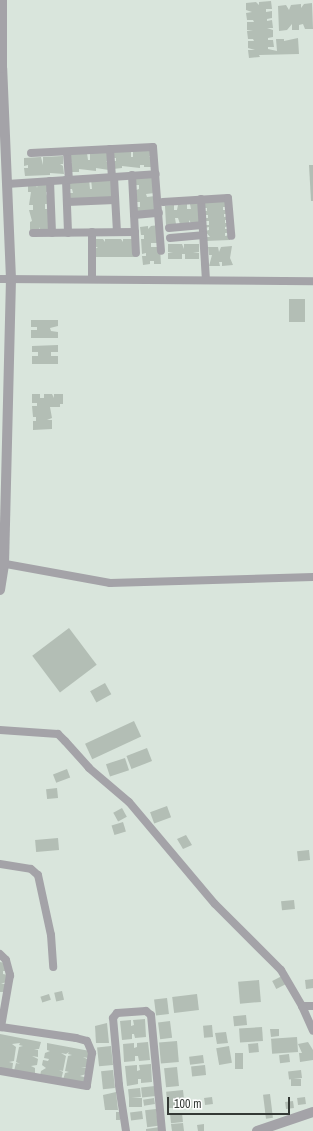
<!DOCTYPE html>
<html>
<head>
<meta charset="utf-8">
<style>
	body { margin:0 }
	#map { position:relative; width:313px; height:1131px; overflow:hidden; background:#d9e5dc; font-family:"Archivo Narrow",sans-serif }
	div>[style] { position:absolute }
	[style*='--x'] { left:calc(var(--x)*1px); top:calc(var(--y)*1px); width:calc(var(--w)*1px); rotate:calc(var(--a)*1deg) }
	.building>* { inset:0; background:#b3beb5; transform-origin:0 0 }
	.minor>* { height:8px; margin:-4px; padding:0 4px; transform-origin:4px; border-radius:4px; background:#a4a3a8 }
	.tertiary>* { height:10px; margin:-5px; padding:0 5px; transform-origin:5px; border-radius:5px; background:#a4a3a8 }
	span { translate:-50% -50%; white-space:nowrap; text-align:center; line-height:1.15; -webkit-text-stroke:4px #fff; paint-order:stroke }
	.scale { position:absolute; left:167px; top:1097px; width:123px; height:18px; box-sizing:border-box; border:2px solid #343935; border-top:0; padding-left:5px; font-size:12px; line-height:14px; white-space:nowrap; color:#343935; -webkit-text-stroke:3px #fff; paint-order:stroke }
</style>
</head>
<body>
<div id="map">
	<div class="building">
		<i style="clip-path:polygon(271px 1px,272px 9px,266px 9px,266px 12px,272px 11px,272px 18px,267px 19px,267px 21px,272px 20px,273px 28px,267px 28px,273px 30px,273px 37px,268px 38px,268px 40px,273px 40px,274px 47px,268px 47px,268px 49px,277px 51px,276px 39px,284px 39px,284px 41px,298px 38px,299px 54px,259px 55px,260px 57px,249px 58px,248px 50px,255px 50px,248px 48px,248px 41px,254px 41px,253px 39px,248px 39px,247px 31px,253px 31px,247px 30px,247px 22px,254px 22px,253px 20px,247px 20px,246px 13px,252px 12px,246px 10px,246px 3px,256px 2px,259px 5px,259px 2px)"></i>
		<i style="clip-path:polygon(312px 3px,313px 29px,305px 29px,303px 24px,299px 25px,299px 30px,292px 30px,292px 24px,287px 30px,279px 31px,278px 6px,286px 5px,289px 10px,291px 5px,301px 4px,301px 8px,304px 4px)"></i>
		<i style="clip-path:polygon(133px 149px,152px 149px,152px 156px,149px 156px,152px 158px,153px 167px,144px 167px,144px 165px,140px 165px,140px 168px,122px 166px,122px 168px,113px 169px,113px 161px,116px 161px,116px 158px,113px 158px,112px 151px,131px 150px,131px 157px,133px 157px)"></i>
		<i style="clip-path:polygon(108px 152px,109px 159px,106px 162px,109px 161px,109px 170px,96px 168px,96px 171px,79px 169px,79px 172px,69px 172px,69px 164px,72px 162px,69px 162px,68px 154px,87px 153px,88px 160px,90px 160px,90px 153px)"></i>
		<i style="clip-path:polygon(63px 156px,63px 164px,60px 164px,63px 166px,64px 174px,50px 173px,50px 175px,25px 176px,24px 168px,28px 168px,28px 165px,24px 166px,24px 158px,41px 157px,43px 165px,43px 157px)"></i>
		<i style="clip-path:polygon(309px 165px,313px 165px,313px 201px,311px 201px)"></i>
		<i style="clip-path:polygon(154px 175px,155px 193px,146px 194px,147px 197px,155px 196px,156px 212px,137px 214px,137px 207px,140px 207px,140px 202px,137px 202px,136px 190px,139px 189px,139px 185px,136px 185px,135px 176px)"></i>
		<i style="clip-path:polygon(113px 178px,114px 200px,69px 202px,69px 193px,73px 193px,72px 189px,69px 189px,68px 180px,89px 179px,90px 189px,92px 189px,91px 179px)"></i>
		<i style="clip-path:polygon(38px 182px,48px 182px,48px 192px,46px 192px,49px 204px,45px 204px,45px 209px,49px 209px,51px 231px,41px 232px,39px 227px,39px 232px,30px 232px,30px 222px,32px 221px,29px 210px,33px 210px,33px 205px,29px 205px,31px 192px,28px 192px,28px 183px,36px 183px,37px 188px)"></i>
		<i style="clip-path:polygon(228px 201px,228px 207px,223px 207px,223px 210px,229px 210px,229px 214px,224px 214px,224px 217px,229px 216px,229px 220px,225px 220px,225px 223px,229px 223px,229px 226px,225px 227px,225px 229px,230px 229px,230px 233px,225px 233px,225px 236px,230px 235px,230px 240px,205px 241px,205px 237px,210px 237px,205px 231px,209px 230px,209px 227px,205px 228px,204px 225px,209px 225px,209px 221px,204px 221px,204px 218px,208px 218px,208px 215px,204px 215px,204px 211px,207px 211px,207px 208px,203px 208px,203px 202px)"></i>
		<i style="clip-path:polygon(200px 203px,201px 223px,191px 223px,189px 220px,189px 223px,180px 224px,178px 218px,175px 218px,176px 224px,166px 225px,165px 206px,174px 205px,174px 210px,177px 210px,178px 205px,187px 204px,187px 209px,191px 209px,190px 204px)"></i>
		<i style="clip-path:polygon(159px 225px,160px 243px,151px 243px,151px 247px,160px 247px,161px 264px,154px 264px,154px 261px,150px 261px,150px 264px,143px 265px,142px 256px,146px 256px,146px 253px,142px 254px,141px 239px,144px 239px,144px 235px,141px 235px,140px 227px,148px 226px,148px 229px,151px 226px)"></i>
		<i style="clip-path:polygon(95px 239px,103px 239px,105px 242px,105px 239px,121px 239px,123px 242px,123px 239px,135px 239px,135px 247px,132px 247px,132px 250px,135px 250px,135px 257px,95px 257px,95px 249px,98px 247px,95px 247px)"></i>
		<i style="clip-path:polygon(168px 244px,182px 244px,184px 249px,184px 244px,199px 244px,199px 252px,193px 252px,199px 253px,199px 259px,185px 259px,185px 254px,182px 254px,182px 259px,168px 259px,168px 253px,173px 252px,168px 252px)"></i>
		<i style="clip-path:polygon(232px 246px,230px 258px,233px 265px,222px 266px,222px 262px,219px 262px,220px 266px,209px 266px,212px 255px,209px 255px,208px 247px,218px 247px,219px 252px,221px 247px)"></i>
		<i style="left:289px;top:299px;width:16px;height:23px"></i>
		<i style="clip-path:polygon(31px 320px,58px 320px,58px 326px,50px 328px,51px 331px,58px 332px,58px 338px,31px 338px,31px 330px,37px 330px,37px 327px,31px 327px)"></i>
		<i style="clip-path:polygon(58px 345px,58px 352px,51px 352px,51px 356px,58px 356px,58px 364px,32px 364px,32px 356px,38px 356px,38px 352px,32px 352px,32px 346px)"></i>
		<i style="clip-path:polygon(32px 394px,40px 394px,40px 398px,44px 398px,44px 394px,52px 394px,54px 398px,54px 394px,63px 394px,63px 404px,60px 404px,60px 407px,50px 407px,52px 418px,47px 420px,52px 420px,52px 429px,33px 430px,33px 421px,36px 421px,36px 417px,33px 417px,32px 406px,37px 406px,37px 403px,32px 403px)"></i>
		<i style="left:69px;top:628px;width:46px;height:46px;rotate:53deg"></i>
		<i style="left:105px;top:683px;width:13px;height:17px;rotate:61deg"></i>
		<i style="left:134px;top:721px;width:17px;height:54px;rotate:65deg"></i>
		<i style="left:147px;top:748px;width:14px;height:22px;rotate:69deg"></i>
		<i style="left:125px;top:758px;width:13px;height:20px;rotate:72deg"></i>
		<i style="left:67px;top:769px;width:9px;height:15px;rotate:69deg"></i>
		<i style="left:57px;top:788px;width:10px;height:11px;rotate:84deg"></i>
		<i style="left:167px;top:806px;width:12px;height:18px;rotate:70deg"></i>
		<i style="left:122px;top:808px;width:10px;height:10px;rotate:61deg"></i>
		<i style="left:123px;top:822px;width:10px;height:12px;rotate:73deg"></i>
		<i style="clip-path:polygon(186px 835px,192px 845px,183px 849px,177px 839px)"></i>
		<i style="left:58px;top:838px;width:12px;height:23px;rotate:85deg"></i>
		<i style="left:309px;top:850px;width:10px;height:12px;rotate:84deg"></i>
		<i style="left:294px;top:900px;width:9px;height:13px;rotate:84deg"></i>
		<i style="clip-path:polygon(0 962px,5px 963px,6px 971px,3px 971px,3px 974px,8px 975px,6px 982px,1px 984px,6px 984px,4px 992px,0 992px)"></i>
		<i style="left:282px;top:976px;width:9px;height:11px;rotate:63deg"></i>
		<i style="clip-path:polygon(313px 979px,313px 988px,306px 989px,305px 980px)"></i>
		<i style="left:259px;top:980px;width:22px;height:21px;rotate:85deg"></i>
		<i style="left:62px;top:991px;width:9px;height:8px;rotate:77deg"></i>
		<i style="left:49px;top:994px;width:6px;height:9px;rotate:72deg"></i>
		<i style="left:197px;top:994px;width:16px;height:25px;rotate:83deg"></i>
		<i style="left:167px;top:998px;width:16px;height:13px;rotate:83deg"></i>
		<i style="left:246px;top:1015px;width:10px;height:13px;rotate:84deg"></i>
		<i style="clip-path:polygon(145px 1019px,146px 1037px,135px 1038px,134px 1034px,132px 1034px,132px 1039px,122px 1040px,120px 1021px,131px 1020px,131px 1026px,134px 1025px,133px 1020px)"></i>
		<i style="left:170px;top:1021px;width:17px;height:12px;rotate:83deg"></i>
		<i style="clip-path:polygon(107px 1023px,109px 1043px,96px 1043px,95px 1026px)"></i>
		<i style="left:212px;top:1025px;width:12px;height:9px;rotate:85deg"></i>
		<i style="left:262px;top:1027px;width:14px;height:23px;rotate:86deg"></i>
		<i style="clip-path:polygon(270px 1029px,279px 1029px,279px 1036px,271px 1037px)"></i>
		<i style="clip-path:polygon(226px 1032px,228px 1043px,217px 1044px,215px 1033px)"></i>
		<i style="clip-path:polygon(0 1034px,41px 1042px,39px 1049px,34px 1049px,38px 1050px,38px 1057px,32px 1056px,38px 1059px,37px 1065px,31px 1066px,35px 1068px,35px 1075px,14px 1071px,16px 1063px,20px 1064px,16px 1062px,19px 1047px,23px 1046px,19px 1045px,20px 1043px,12px 1044px,16px 1047px,14px 1061px,9px 1062px,13px 1063px,12px 1071px,0 1068px)"></i>
		<i style="left:297px;top:1037px;width:15px;height:26px;rotate:86deg"></i>
		<i style="left:177px;top:1041px;width:21px;height:18px;rotate:85deg"></i>
		<i style="clip-path:polygon(148px 1042px,150px 1060px,139px 1061px,138px 1056px,135px 1056px,135px 1061px,124px 1062px,123px 1044px,134px 1043px,134px 1048px,137px 1047px,137px 1043px)"></i>
		<i style="clip-path:polygon(308px 1042px,313px 1050px,313px 1060px,300px 1062px,299px 1053px,302px 1053px,298px 1044px)"></i>
		<i style="clip-path:polygon(47px 1043px,90px 1051px,88px 1058px,83px 1057px,87px 1059px,88px 1067px,81px 1067px,87px 1068px,86px 1074px,80px 1076px,84px 1077px,84px 1084px,63px 1080px,65px 1073px,69px 1072px,65px 1071px,68px 1056px,72px 1055px,68px 1054px,69px 1052px,66px 1054px,61px 1053px,66px 1056px,63px 1071px,59px 1070px,63px 1072px,61px 1080px,40px 1076px,41px 1071px,46px 1068px,42px 1065px,43px 1060px,48px 1061px,49px 1059px,44px 1058px,45px 1053px,50px 1051px,47px 1050px)"></i>
		<i style="left:258px;top:1043px;width:9px;height:10px;rotate:84deg"></i>
		<i style="left:111px;top:1046px;width:19px;height:14px;rotate:84deg"></i>
		<i style="left:229px;top:1046px;width:17px;height:13px;rotate:80deg"></i>
		<i style="left:235px;top:1053px;width:8px;height:16px"></i>
		<i style="left:289px;top:1054px;width:8px;height:10px;rotate:83deg"></i>
		<i style="left:203px;top:1055px;width:8px;height:14px;rotate:83deg"></i>
		<i style="clip-path:polygon(151px 1064px,152px 1082px,141px 1083px,141px 1079px,138px 1079px,138px 1084px,127px 1086px,125px 1066px,137px 1065px,137px 1071px,140px 1070px,139px 1065px)"></i>
		<i style="left:205px;top:1065px;width:10px;height:14px;rotate:84deg"></i>
		<i style="left:177px;top:1067px;width:19px;height:13px;rotate:84deg"></i>
		<i style="left:113px;top:1070px;width:18px;height:12px;rotate:84deg"></i>
		<i style="left:301px;top:1070px;width:8px;height:13px;rotate:83deg"></i>
		<i style="left:301px;top:1079px;width:7px;height:10px;rotate:90deg"></i>
		<i style="left:155px;top:1086px;width:10px;height:14px;rotate:84deg"></i>
		<i style="left:140px;top:1088px;width:9px;height:12px;rotate:84deg"></i>
		<i style="left:183px;top:1090px;width:10px;height:17px;rotate:84deg"></i>
		<i style="clip-path:polygon(116px 1092px,118px 1110px,105px 1110px,103px 1095px)"></i>
		<i style="left:270px;top:1094px;width:24px;height:7px;rotate:83deg"></i>
		<i style="left:212px;top:1097px;width:7px;height:8px;rotate:82deg"></i>
		<i style="left:305px;top:1097px;width:7px;height:8px;rotate:82deg"></i>
		<i style="left:142px;top:1098px;width:9px;height:13px;rotate:90deg"></i>
		<i style="left:154px;top:1098px;width:6px;height:11px;rotate:81deg"></i>
		<i style="left:196px;top:1100px;width:7px;height:8px;rotate:82deg"></i>
		<i style="left:184px;top:1101px;width:7px;height:15px;rotate:90deg"></i>
		<i style="left:293px;top:1101px;width:7px;height:8px;rotate:82deg"></i>
		<i style="left:156px;top:1109px;width:17px;height:11px;rotate:83deg"></i>
		<i style="left:142px;top:1111px;width:8px;height:12px;rotate:83deg"></i>
		<i style="left:116px;top:1112px;width:4px;height:8px"></i>
		<i style="left:182px;top:1113px;width:9px;height:12px;rotate:84deg"></i>
		<i style="clip-path:polygon(183px 1123px,184px 1131px,172px 1131px,171px 1124px)"></i>
		<i style="clip-path:polygon(204px 1124px,204px 1131px,198px 1131px,197px 1125px)"></i>
		<i style="clip-path:polygon(160px 1127px,161px 1131px,146px 1131px,146px 1129px)"></i>
	</div>
	<div class="minor">
		<i style="--x:110;--y:149;--w:28;--a:86"></i>
		<i style="--x:67;--y:152;--w:28;--a:86"></i>
		<i style="--x:31;--y:153;--w:122;--a:-2.8"></i>
		<i style="--x:153;--y:147;--w:104;--a:85.6"></i>
		<i style="--x:132;--y:175;--w:78;--a:87.1"></i>
		<i style="--x:114;--y:177;--w:55;--a:86.9"></i>
		<i style="--x:66;--y:180;--w:53;--a:87.8"></i>
		<i style="--x:50;--y:181;--w:52;--a:87.8"></i>
		<i style="--x:7;--y:184;--w:149;--a:-3.8"></i>
		<i style="--x:201;--y:199;--w:81;--a:86.5"></i>
		<i style="--x:67;--y:202;--w:48;--a:-2.4"></i>
		<i style="--x:163;--y:202;--w:65;--a:-3.5"></i>
		<i style="--x:228;--y:198;--w:38;--a:85"></i>
		<i style="--x:134;--y:215;--w:25;--a:-5"></i>
		<i style="--x:169;--y:228;--w:33;--a:-5"></i>
		<i style="--x:92;--y:232;--w:47;--a:90"></i>
		<i style="--x:33;--y:233;--w:102;--a:-0.6"></i>
		<i style="--x:170;--y:238;--w:33;--a:-5"></i>
		<i style="--x:0;--y:279;--w:313;--a:0.4"></i>
		<i style="--x:0;--y:563;--w:112;--a:10.3"></i>
		<i style="--x:110;--y:583;--w:203;--a:-1.7"></i>
		<i style="--x:0;--y:730;--w:58;--a:3.9"></i>
		<i style="--x:58;--y:734;--w:10;--a:45"></i>
		<i style="--x:65;--y:741;--w:36;--a:48"></i>
		<i style="--x:89;--y:768;--w:52;--a:40.4"></i>
		<i style="--x:129;--y:802;--w:133;--a:49.9"></i>
		<i style="--x:215;--y:904;--w:93;--a:45"></i>
		<i style="--x:281;--y:970;--w:42;--a:59.7"></i>
		<i style="--x:0;--y:864;--w:31;--a:9"></i>
		<i style="--x:31;--y:869;--w:9;--a:41"></i>
		<i style="--x:38;--y:875;--w:61;--a:77.8"></i>
		<i style="--x:51;--y:935;--w:32;--a:86"></i>
		<i style="--x:0;--y:954;--w:8;--a:45"></i>
		<i style="--x:6;--y:960;--w:16;--a:75"></i>
		<i style="--x:10;--y:975;--w:53;--a:99.8"></i>
		<i style="--x:1;--y:1027;--w:76;--a:8.3"></i>
		<i style="--x:76;--y:1038;--w:11;--a:15"></i>
		<i style="--x:87;--y:1041;--w:13;--a:67"></i>
		<i style="--x:92;--y:1053;--w:33;--a:99"></i>
		<i style="--x:87;--y:1086;--w:88;--a:-170.2"></i>
		<i style="--x:313;--y:1006;--w:11;--a:180"></i>
		<i style="--x:302;--y:1006;--w:27;--a:66"></i>
		<i style="--x:126;--y:1131;--w:47;--a:-98.7"></i>
		<i style="--x:119;--y:1085;--w:67;--a:-95.1"></i>
		<i style="--x:113;--y:1018;--w:6;--a:-51"></i>
		<i style="--x:117;--y:1013;--w:29;--a:-4"></i>
		<i style="--x:146;--y:1011;--w:6;--a:39"></i>
		<i style="--x:151;--y:1015;--w:117;--a:84.6"></i>
	</div>
	<div class="tertiary">
		<i style="--x:0;--y:590;--w:25;--a:-81"></i>
		<i style="--x:4;--y:565;--w:286;--a:-88.6"></i>
		<i style="--x:11;--y:279;--w:211;--a:-92.4"></i>
		<i style="--x:2;--y:68;--w:68;--a:-90"></i>
		<i style="--x:257;--y:1131;--w:59;--a:-18.7"></i>
	</div>
	<div class="scale">100 m</div>
</div>
</body>
</html>
